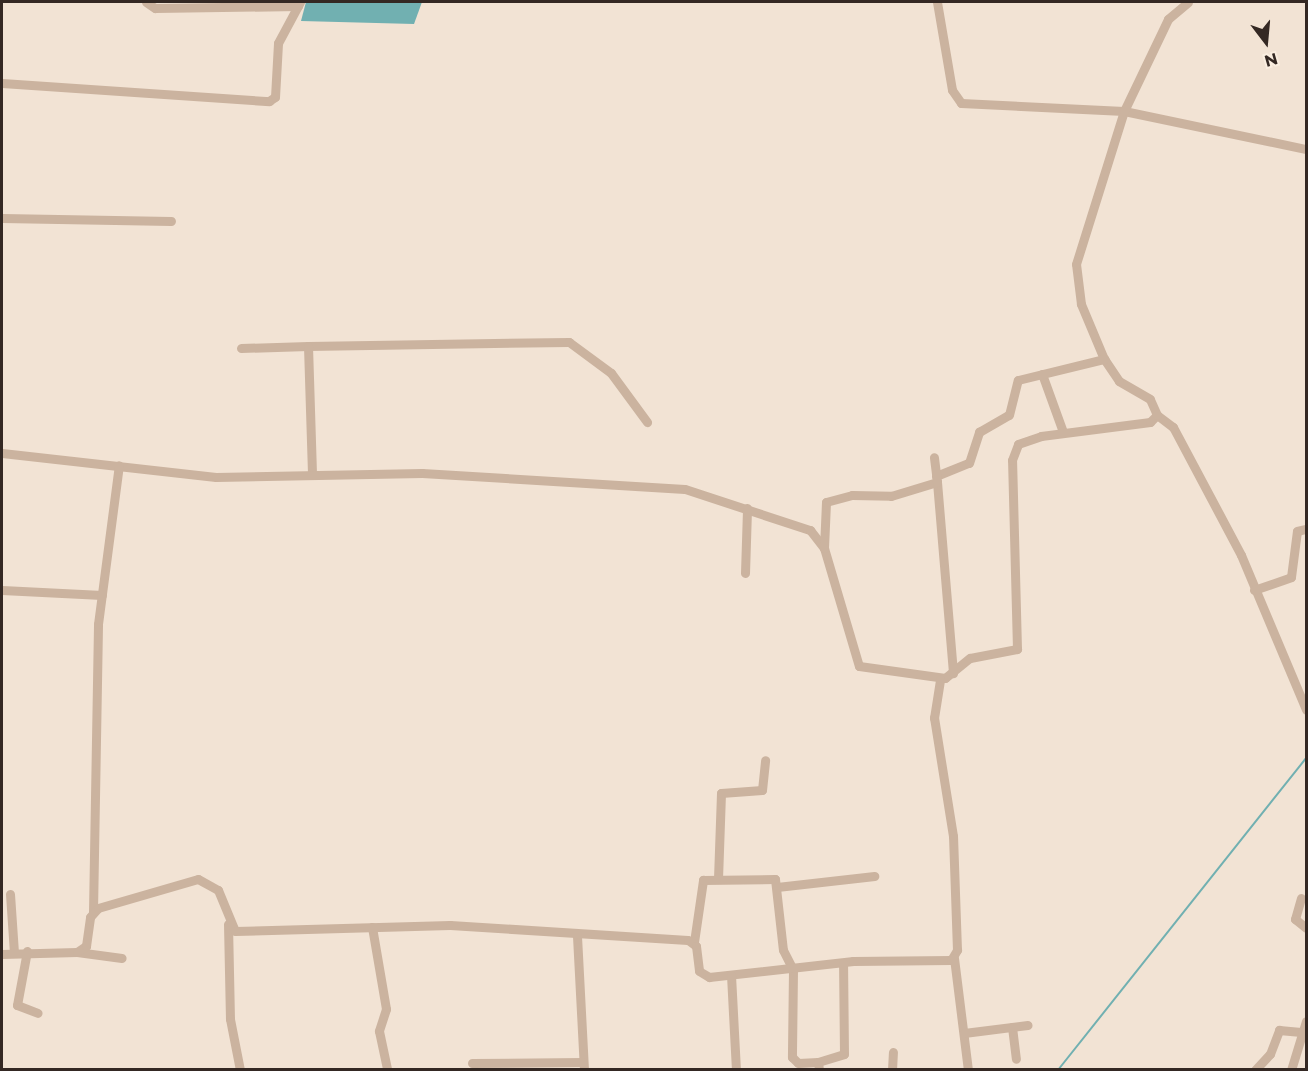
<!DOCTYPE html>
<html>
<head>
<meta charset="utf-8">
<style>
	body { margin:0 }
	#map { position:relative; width:1308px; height:1071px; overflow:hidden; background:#f2e3d4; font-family:Montserrat,sans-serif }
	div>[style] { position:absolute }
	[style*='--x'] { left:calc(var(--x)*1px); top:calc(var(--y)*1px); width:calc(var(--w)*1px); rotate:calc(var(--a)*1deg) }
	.water>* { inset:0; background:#71b0b1 }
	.stream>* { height:2px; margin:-1px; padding:0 1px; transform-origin:1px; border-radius:1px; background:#71b0b1 }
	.minor>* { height:9px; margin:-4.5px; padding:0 4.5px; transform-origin:4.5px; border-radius:4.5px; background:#cbb39f }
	span { translate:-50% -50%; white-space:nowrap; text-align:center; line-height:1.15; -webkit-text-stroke:4.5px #faeee0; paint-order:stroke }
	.frame { position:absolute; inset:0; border:3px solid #342823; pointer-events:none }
	.north { position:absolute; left:1236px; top:12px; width:60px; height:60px; -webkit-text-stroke:4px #faeee0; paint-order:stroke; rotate:164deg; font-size:16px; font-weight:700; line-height:24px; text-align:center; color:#342823 }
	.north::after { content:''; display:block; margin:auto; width:21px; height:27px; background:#342823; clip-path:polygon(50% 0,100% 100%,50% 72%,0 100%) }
</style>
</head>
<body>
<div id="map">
	<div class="water">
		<i style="clip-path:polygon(306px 2px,422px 2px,414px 24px,301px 21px)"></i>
	</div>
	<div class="stream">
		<i style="--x:1058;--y:1070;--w:399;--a:-51.5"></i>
	</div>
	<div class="minor">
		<i style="--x:146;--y:2;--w:11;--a:34"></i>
		<i style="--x:155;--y:8;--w:143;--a:-0.8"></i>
		<i style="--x:937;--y:2;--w:89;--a:80.3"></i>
		<i style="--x:952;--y:90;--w:16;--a:55"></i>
		<i style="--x:961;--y:103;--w:163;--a:2.8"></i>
		<i style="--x:1124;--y:111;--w:186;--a:11.8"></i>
		<i style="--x:2;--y:83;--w:268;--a:3.9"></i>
		<i style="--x:269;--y:101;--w:7;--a:-34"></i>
		<i style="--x:275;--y:97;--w:54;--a:-86.8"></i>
		<i style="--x:278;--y:43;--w:47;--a:-61.8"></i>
		<i style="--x:2;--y:218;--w:169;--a:1"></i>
		<i style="--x:308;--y:346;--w:261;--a:-0.9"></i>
		<i style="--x:569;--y:342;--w:52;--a:36.4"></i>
		<i style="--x:611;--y:373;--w:61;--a:53.7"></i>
		<i style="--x:241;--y:348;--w:67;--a:-1.7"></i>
		<i style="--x:308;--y:346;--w:128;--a:88.2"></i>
		<i style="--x:1042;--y:374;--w:62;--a:70.1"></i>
		<i style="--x:1157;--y:415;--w:20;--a:37"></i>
		<i style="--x:1173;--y:427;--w:145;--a:62"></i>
		<i style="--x:1241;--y:555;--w:168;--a:67.2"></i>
		<i style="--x:2;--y:453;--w:215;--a:6.4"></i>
		<i style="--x:216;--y:477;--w:206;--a:-1.1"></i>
		<i style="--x:422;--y:473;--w:263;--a:3.5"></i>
		<i style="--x:685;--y:489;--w:132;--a:18.2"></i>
		<i style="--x:810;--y:530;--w:23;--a:52"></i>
		<i style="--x:824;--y:548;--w:123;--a:73.5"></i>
		<i style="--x:859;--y:666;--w:87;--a:7.9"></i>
		<i style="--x:945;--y:678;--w:32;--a:-39"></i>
		<i style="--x:970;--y:658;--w:48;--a:-10.8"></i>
		<i style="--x:1017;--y:649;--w:189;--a:-91.5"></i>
		<i style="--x:1012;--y:460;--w:17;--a:-69"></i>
		<i style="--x:1018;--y:444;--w:24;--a:-19"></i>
		<i style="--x:1041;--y:436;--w:110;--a:-7.3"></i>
		<i style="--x:1150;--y:422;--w:10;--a:-45"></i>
		<i style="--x:1157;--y:415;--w:17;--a:-114"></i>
		<i style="--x:1150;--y:399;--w:36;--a:-150"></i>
		<i style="--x:1119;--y:381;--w:27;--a:-124"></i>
		<i style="--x:1104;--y:359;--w:60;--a:-112.7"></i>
		<i style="--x:1081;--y:304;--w:40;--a:-97.1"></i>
		<i style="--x:1076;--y:264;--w:160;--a:-72.6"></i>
		<i style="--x:1124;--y:111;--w:102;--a:-64.4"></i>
		<i style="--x:1168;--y:19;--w:26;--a:-40"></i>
		<i style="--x:936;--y:476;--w:35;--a:-22"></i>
		<i style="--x:969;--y:463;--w:33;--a:-72"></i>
		<i style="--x:979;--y:432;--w:34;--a:-30"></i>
		<i style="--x:1009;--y:415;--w:36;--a:-76"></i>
		<i style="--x:1018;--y:380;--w:89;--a:-13.7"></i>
		<i style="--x:937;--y:482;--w:192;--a:85.2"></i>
		<i style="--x:824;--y:548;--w:46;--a:-87.5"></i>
		<i style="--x:826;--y:502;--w:27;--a:-15"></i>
		<i style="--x:852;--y:495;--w:39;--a:1"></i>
		<i style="--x:891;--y:496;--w:48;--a:-16.9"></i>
		<i style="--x:937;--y:482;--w:25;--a:-97"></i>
		<i style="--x:745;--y:573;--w:65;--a:-88.2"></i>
		<i style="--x:2;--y:590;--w:100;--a:2.9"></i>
		<i style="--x:1254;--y:590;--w:39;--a:-19"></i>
		<i style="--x:1291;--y:577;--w:46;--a:-82.6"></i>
		<i style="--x:1297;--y:531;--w:9;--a:-13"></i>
		<i style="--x:718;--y:879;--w:86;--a:-88"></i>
		<i style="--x:721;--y:793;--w:41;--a:-4.2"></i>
		<i style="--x:762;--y:790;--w:30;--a:-84"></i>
		<i style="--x:777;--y:887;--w:98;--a:-6.5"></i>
		<i style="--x:10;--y:894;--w:58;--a:86.1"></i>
		<i style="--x:1301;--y:898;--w:22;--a:106"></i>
		<i style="--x:1295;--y:919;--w:14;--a:39"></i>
		<i style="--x:93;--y:912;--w:288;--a:-89"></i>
		<i style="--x:98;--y:624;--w:160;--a:-82.5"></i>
		<i style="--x:228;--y:924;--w:95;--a:88.8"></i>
		<i style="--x:230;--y:1019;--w:52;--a:78.9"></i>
		<i style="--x:372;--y:927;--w:83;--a:80.3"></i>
		<i style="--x:386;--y:1009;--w:23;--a:108"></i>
		<i style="--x:379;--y:1031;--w:40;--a:78"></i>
		<i style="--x:577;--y:936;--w:134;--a:87"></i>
		<i style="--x:694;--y:942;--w:63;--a:-81.7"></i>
		<i style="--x:703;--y:880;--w:72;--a:-0.8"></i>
		<i style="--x:775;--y:879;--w:71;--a:83.6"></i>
		<i style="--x:783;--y:950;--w:22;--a:63"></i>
		<i style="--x:793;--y:970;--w:87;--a:90.7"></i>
		<i style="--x:792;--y:1057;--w:8;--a:45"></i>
		<i style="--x:798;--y:1063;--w:20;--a:-3"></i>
		<i style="--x:27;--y:951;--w:55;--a:100.5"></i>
		<i style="--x:17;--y:1005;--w:22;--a:21"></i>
		<i style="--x:77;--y:952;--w:45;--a:7.6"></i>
		<i style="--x:2;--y:954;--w:75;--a:-1.5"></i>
		<i style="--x:77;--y:952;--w:11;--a:-34"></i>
		<i style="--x:86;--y:946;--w:29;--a:-82"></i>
		<i style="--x:90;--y:917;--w:12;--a:-48"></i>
		<i style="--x:98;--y:908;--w:104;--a:-16.2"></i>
		<i style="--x:198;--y:879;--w:23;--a:29"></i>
		<i style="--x:218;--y:890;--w:44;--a:67.5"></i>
		<i style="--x:235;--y:931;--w:215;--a:-1.6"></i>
		<i style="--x:450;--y:925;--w:238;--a:3.6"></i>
		<i style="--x:688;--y:940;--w:10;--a:37"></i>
		<i style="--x:696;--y:946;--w:25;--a:83"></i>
		<i style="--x:699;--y:971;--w:12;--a:31"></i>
		<i style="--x:709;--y:977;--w:145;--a:-6.3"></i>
		<i style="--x:853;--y:961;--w:98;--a:-0.6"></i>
		<i style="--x:951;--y:960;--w:12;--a:-59"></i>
		<i style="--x:957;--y:950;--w:114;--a:-92"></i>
		<i style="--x:953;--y:836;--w:120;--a:-99.1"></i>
		<i style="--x:934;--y:718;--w:39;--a:-81"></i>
		<i style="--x:954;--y:958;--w:113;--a:82.9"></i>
		<i style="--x:731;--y:975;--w:95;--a:87"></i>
		<i style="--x:1012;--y:1027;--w:32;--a:83"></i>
		<i style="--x:964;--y:1033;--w:64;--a:-7.1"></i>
		<i style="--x:472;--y:1063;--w:111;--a:-0.5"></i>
		<i style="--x:819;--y:1070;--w:8;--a:-97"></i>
		<i style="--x:818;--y:1062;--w:27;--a:-17"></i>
		<i style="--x:844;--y:1054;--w:91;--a:-90.6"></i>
		<i style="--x:892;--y:1070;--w:18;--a:-87"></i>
		<i style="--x:1255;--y:1070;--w:22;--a:-47"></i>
		<i style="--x:1270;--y:1054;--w:26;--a:-69"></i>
		<i style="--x:1279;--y:1030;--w:22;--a:5"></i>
		<i style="--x:1291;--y:1070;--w:51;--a:-73"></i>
	</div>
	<div class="frame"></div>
	<div class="north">N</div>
</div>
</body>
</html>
